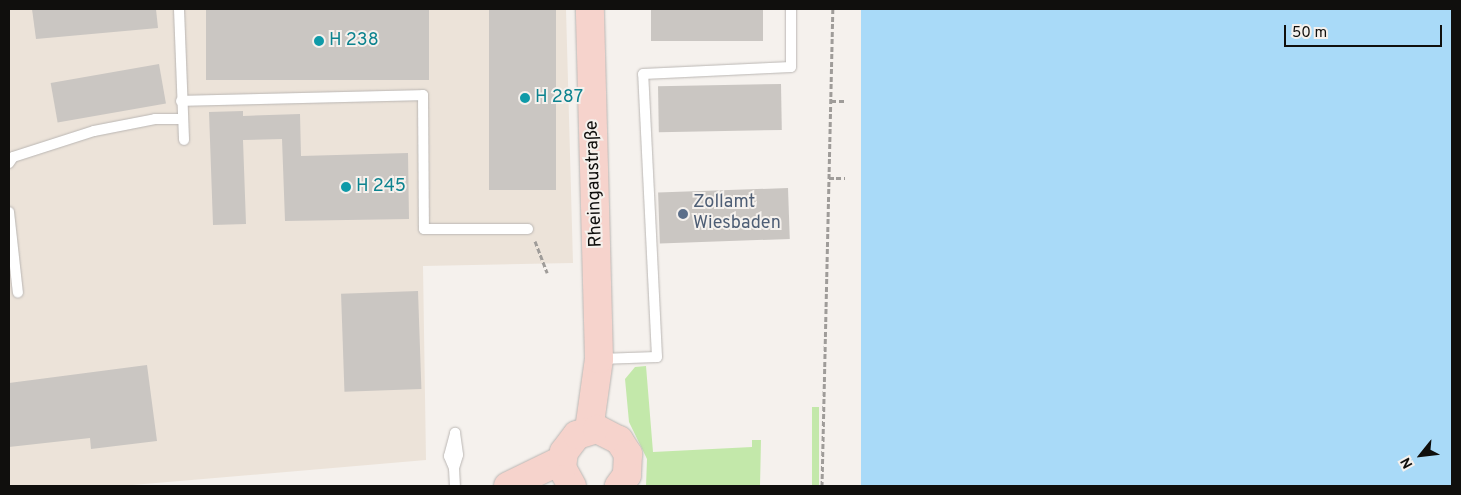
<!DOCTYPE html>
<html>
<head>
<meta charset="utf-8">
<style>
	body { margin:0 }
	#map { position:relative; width:1461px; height:495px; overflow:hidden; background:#f5f1ed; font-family:Overpass,sans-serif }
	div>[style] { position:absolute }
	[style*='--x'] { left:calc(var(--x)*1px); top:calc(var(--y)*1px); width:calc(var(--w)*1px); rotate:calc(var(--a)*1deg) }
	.built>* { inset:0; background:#ece3d9 }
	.green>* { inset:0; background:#c3e8aa; transform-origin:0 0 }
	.water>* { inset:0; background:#a9daf8; transform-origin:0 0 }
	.building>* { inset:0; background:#cac6c2; transform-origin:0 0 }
	.path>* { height:3px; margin-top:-1.5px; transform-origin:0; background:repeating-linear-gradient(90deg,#9f9c99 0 5px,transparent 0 7.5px) }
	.roads { filter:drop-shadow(0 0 1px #bab6b3) drop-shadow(0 0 1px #bab6b3) }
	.lane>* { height:10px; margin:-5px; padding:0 5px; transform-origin:5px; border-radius:5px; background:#fff }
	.secondary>* { height:28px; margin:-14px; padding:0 14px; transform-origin:14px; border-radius:14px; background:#f6d3cc }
	.dots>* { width:14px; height:14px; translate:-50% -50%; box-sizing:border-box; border:2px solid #f5f1ed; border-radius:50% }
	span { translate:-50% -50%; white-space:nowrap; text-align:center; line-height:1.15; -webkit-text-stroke:4px #f5f1ed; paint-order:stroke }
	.culture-label { font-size:18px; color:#0d838f }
	.left { translate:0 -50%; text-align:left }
	.street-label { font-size:18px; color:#100f0d }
	.service-label { font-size:18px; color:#4e5e75 }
	.frame { position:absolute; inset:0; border:10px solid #100f0d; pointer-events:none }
	.north { position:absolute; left:1396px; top:430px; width:50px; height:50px; -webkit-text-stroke:4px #f5f1ed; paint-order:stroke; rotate:241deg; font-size:14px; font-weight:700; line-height:20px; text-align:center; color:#100f0d }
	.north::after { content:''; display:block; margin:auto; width:18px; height:22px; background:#100f0d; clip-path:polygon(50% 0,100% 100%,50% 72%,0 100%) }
	.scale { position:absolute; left:1284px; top:25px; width:158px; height:22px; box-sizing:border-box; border:2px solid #100f0d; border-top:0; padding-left:6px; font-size:15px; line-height:18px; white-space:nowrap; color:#100f0d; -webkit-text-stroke:4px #f5f1ed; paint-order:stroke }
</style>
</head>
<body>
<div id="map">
	<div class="built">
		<i style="clip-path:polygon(9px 9px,566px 9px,573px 263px,423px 266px,426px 460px,121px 486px,9px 486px)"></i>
	</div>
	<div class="green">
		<i style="clip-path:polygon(646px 366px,653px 452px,752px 447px,752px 440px,761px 440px,760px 486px,646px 486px,647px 459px,629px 422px,625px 379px,635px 367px)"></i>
		<i style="left:812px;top:407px;width:7px;height:79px"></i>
	</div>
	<div class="water">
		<i style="left:861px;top:9px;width:591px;height:477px"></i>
	</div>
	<div class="building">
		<i style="clip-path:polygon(32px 9px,156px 9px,158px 28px,36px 39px)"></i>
		<i style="left:206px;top:9px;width:223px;height:71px"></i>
		<i style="left:489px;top:9px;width:67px;height:181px"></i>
		<i style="left:651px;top:9px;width:112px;height:32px"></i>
		<i style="left:159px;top:64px;width:40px;height:110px;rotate:80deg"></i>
		<i style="left:781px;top:84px;width:46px;height:123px;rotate:89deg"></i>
		<i style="clip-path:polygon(243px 111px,243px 116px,300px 114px,301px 156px,408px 153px,409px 219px,285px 221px,282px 139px,243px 140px,246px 224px,213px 225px,209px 112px)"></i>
		<i style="left:788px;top:188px;width:51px;height:130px;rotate:88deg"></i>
		<i style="left:418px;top:291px;width:98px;height:77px;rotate:88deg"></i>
		<i style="clip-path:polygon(147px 365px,157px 441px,91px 449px,90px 438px,9px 447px,9px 383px)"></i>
	</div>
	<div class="path">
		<i style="--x:831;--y:101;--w:15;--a:0"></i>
		<i style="--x:829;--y:178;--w:16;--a:0"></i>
		<i style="--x:535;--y:241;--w:34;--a:69"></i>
		<i style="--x:822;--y:486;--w:477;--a:-88.7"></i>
	</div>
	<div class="roads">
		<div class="lane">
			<i style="--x:179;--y:9;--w:131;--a:87.8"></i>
			<i style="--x:181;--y:101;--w:242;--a:-1.4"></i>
			<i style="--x:423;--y:95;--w:134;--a:89.6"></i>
			<i style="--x:424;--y:229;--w:104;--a:0"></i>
			<i style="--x:9;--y:163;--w:7;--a:-56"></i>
			<i style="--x:13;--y:157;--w:85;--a:-17.8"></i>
			<i style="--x:94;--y:131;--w:62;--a:-11.1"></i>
			<i style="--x:155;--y:119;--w:28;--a:0"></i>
			<i style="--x:9;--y:212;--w:81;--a:83.7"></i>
			<i style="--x:600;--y:359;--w:57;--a:-2"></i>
			<i style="--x:657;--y:357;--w:283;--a:-92.8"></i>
			<i style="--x:643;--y:74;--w:148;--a:-2.7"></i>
			<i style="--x:791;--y:67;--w:58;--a:-90"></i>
			<i style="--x:455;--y:433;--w:22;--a:82"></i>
			<i style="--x:458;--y:455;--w:14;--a:107"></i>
			<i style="--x:454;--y:468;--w:13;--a:-113"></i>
			<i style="--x:449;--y:456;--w:24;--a:-75"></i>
			<i style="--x:454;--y:468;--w:18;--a:87"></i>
		</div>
		<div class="secondary">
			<i style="--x:589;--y:430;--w:72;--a:-82"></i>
			<i style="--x:599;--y:359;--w:350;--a:-91.5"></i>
			<i style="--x:508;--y:486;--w:60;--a:-25.7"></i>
			<i style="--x:572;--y:486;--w:21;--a:-119"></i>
			<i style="--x:562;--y:468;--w:16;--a:-83"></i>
			<i style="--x:564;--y:452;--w:21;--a:-53"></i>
			<i style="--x:577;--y:435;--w:21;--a:-17"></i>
			<i style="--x:597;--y:429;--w:25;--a:27"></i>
			<i style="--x:619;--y:440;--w:17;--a:57"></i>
			<i style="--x:628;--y:454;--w:21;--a:93"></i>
			<i style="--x:627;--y:475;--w:14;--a:126"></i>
		</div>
	</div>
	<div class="dots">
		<i style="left:319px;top:41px;background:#0f9aa8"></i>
		<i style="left:525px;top:98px;background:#0f9aa8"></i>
		<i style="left:346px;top:187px;background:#0f9aa8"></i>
		<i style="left:683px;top:214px;background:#5c6f8a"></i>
	</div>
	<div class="culture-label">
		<span class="left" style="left:329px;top:41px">H 238</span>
		<span class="left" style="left:535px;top:98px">H 287</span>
		<span class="left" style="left:356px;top:187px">H 245</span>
	</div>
	<div class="street-label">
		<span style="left:595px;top:184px;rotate:-92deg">Rheingaustraße</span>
	</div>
	<div class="service-label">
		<span class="left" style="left:693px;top:214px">Zollamt<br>Wiesbaden</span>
	</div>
	<div class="frame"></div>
	<div class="north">N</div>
	<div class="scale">50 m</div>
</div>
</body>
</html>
